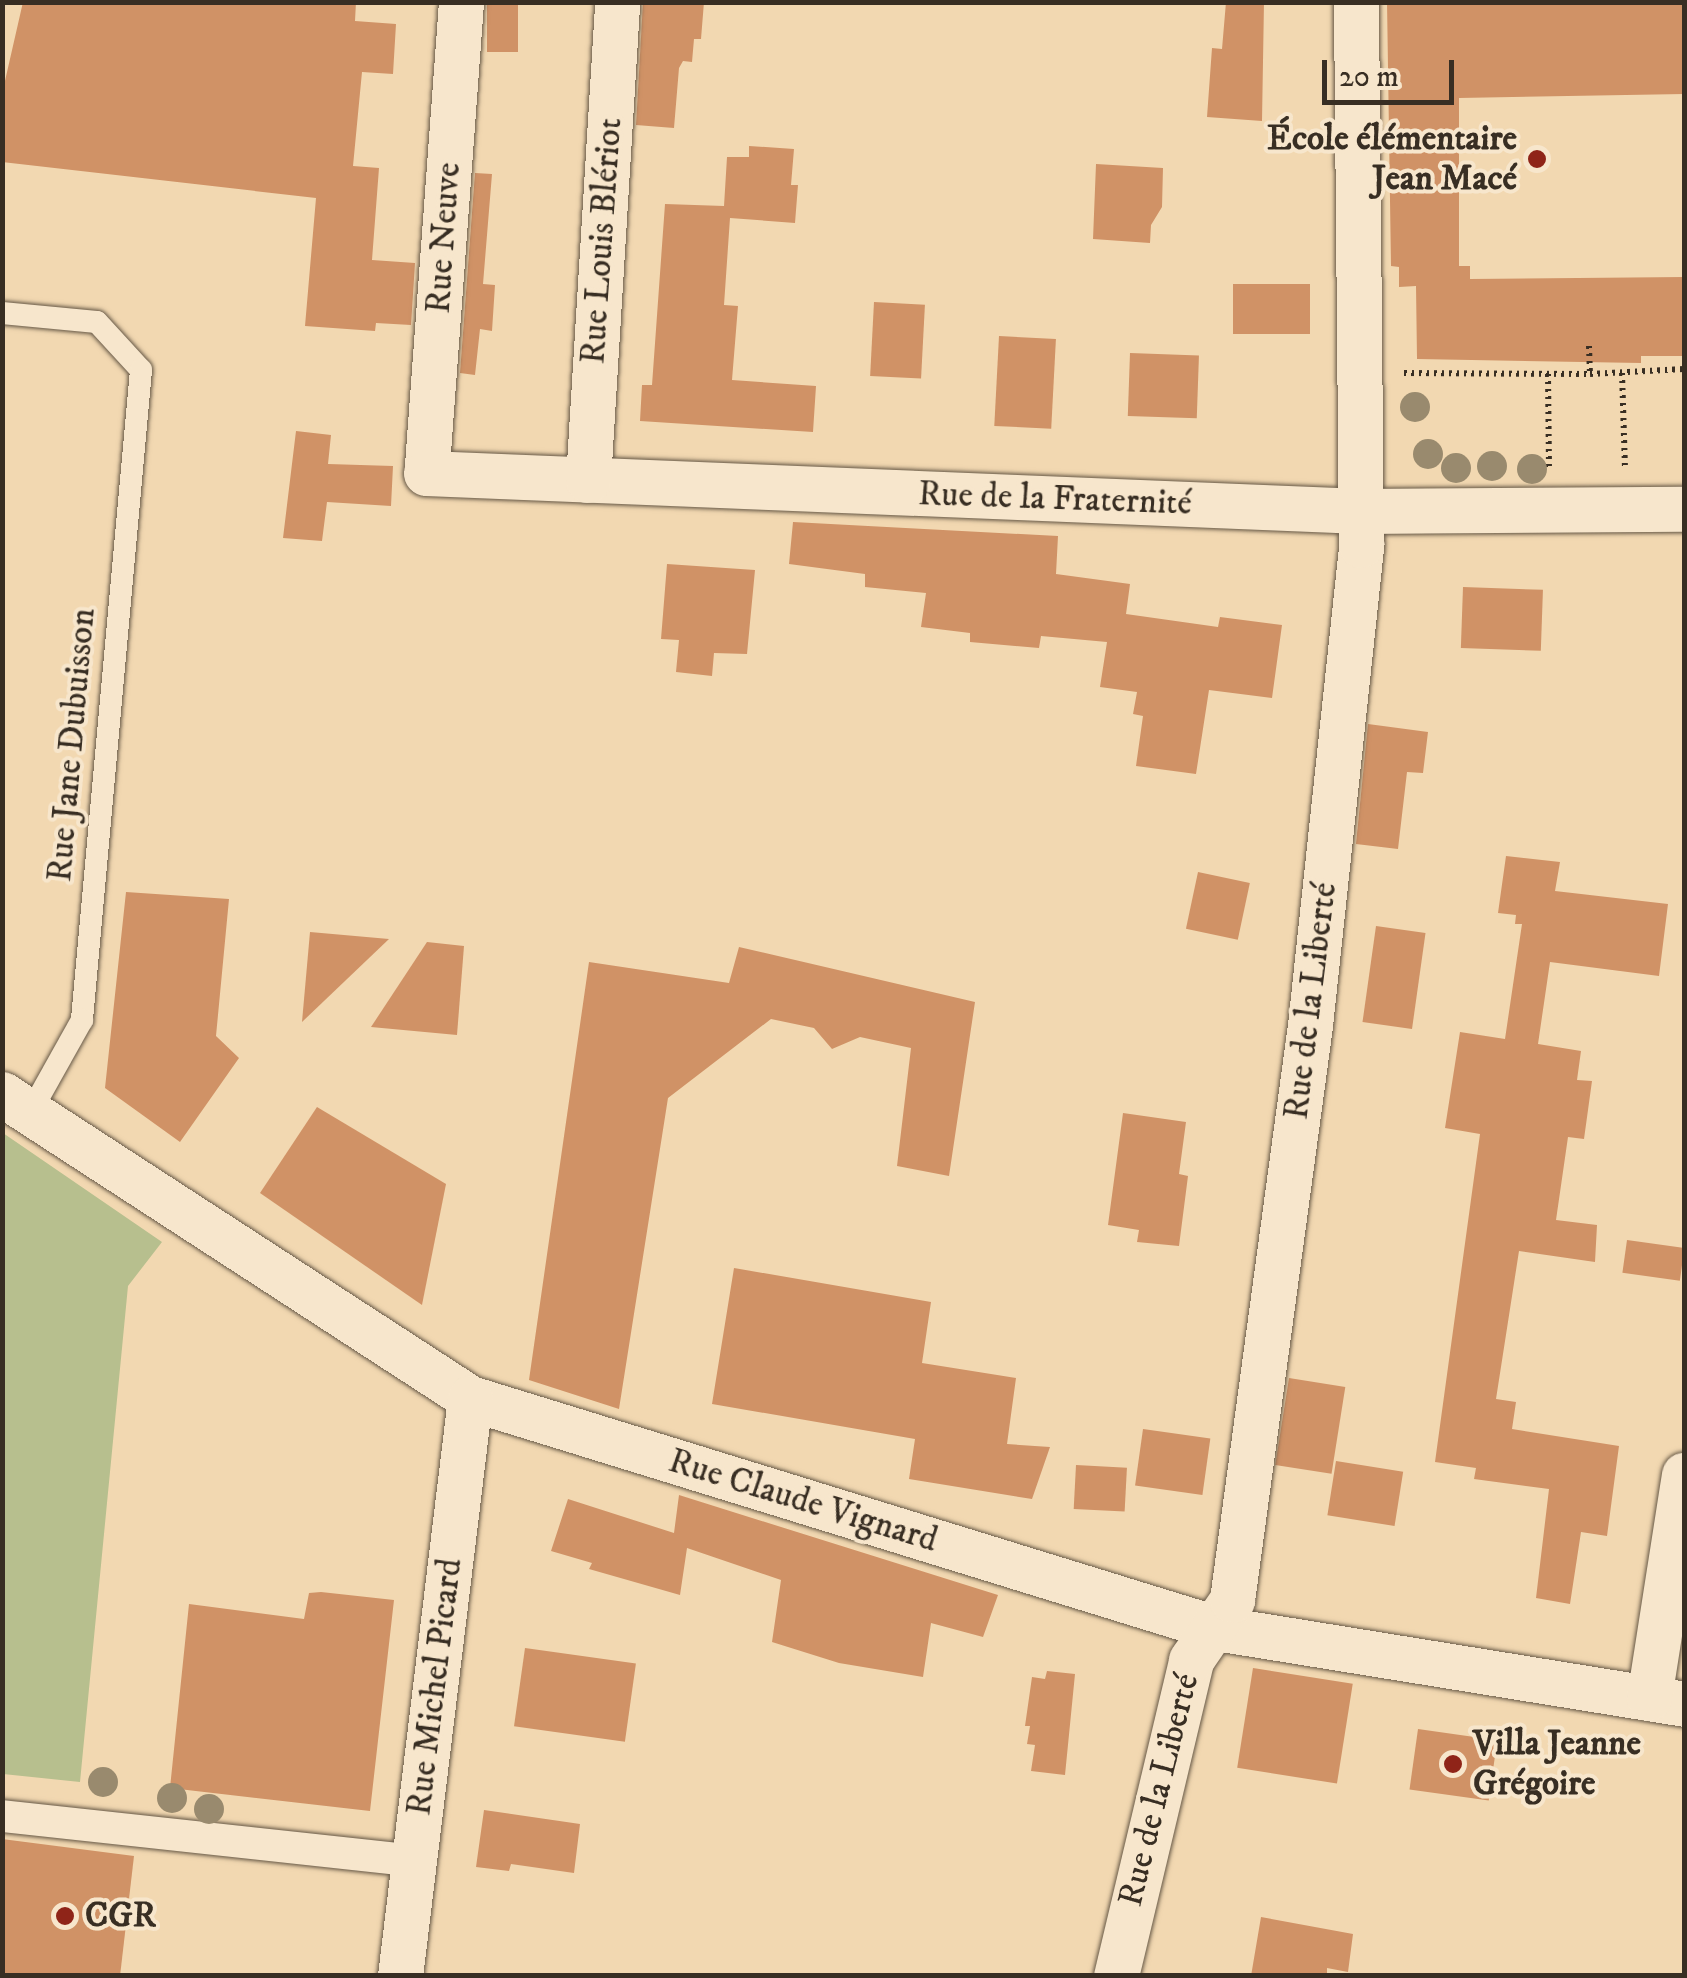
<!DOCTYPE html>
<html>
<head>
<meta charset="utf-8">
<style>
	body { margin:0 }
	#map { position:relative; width:1687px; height:1978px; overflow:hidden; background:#f2d8b1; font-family:"IM FELL DW Pica",serif }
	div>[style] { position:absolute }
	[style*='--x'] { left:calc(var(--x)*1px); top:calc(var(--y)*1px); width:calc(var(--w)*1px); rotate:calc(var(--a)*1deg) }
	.green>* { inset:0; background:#b7bf8e }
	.building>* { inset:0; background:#d09266; transform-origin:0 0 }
	.path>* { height:6px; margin-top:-3px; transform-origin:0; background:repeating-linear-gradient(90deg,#382e23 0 2.5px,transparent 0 7.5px) }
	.roads { filter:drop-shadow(0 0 2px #665846) drop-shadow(0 0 2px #665846) }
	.service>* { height:22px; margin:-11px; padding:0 11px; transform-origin:11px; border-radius:11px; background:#f7e6cc }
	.pedestrian>* { height:32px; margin:-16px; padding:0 16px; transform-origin:16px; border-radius:16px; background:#f7e6cc }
	.minor>* { height:45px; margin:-22.5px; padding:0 22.5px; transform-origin:22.5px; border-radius:22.5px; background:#f7e6cc }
	.trees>* { width:30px; height:30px; margin:-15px; border-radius:50%; background:#998a6e }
	.dots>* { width:28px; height:28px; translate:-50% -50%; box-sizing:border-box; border:5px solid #f7e6cc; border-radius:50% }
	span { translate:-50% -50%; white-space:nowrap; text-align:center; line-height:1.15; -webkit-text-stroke:8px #f7e6cc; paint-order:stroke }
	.poi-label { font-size:35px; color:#382e23; font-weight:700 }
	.right { translate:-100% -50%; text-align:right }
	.left { translate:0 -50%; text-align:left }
	.street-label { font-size:35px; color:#382e23 }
	.frame { position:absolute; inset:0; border:5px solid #382e23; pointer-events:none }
	.scale { position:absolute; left:1322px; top:60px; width:132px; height:45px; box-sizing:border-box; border:5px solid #382e23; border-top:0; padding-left:12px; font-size:30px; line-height:35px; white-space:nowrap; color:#382e23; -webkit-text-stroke:8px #f7e6cc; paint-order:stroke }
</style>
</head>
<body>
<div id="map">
	<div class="green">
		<i style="clip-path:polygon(3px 1133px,162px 1242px,128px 1286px,80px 1782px,3px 1774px)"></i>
	</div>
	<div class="building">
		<i style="clip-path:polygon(23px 2px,356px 2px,355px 21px,396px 24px,393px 74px,362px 72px,353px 166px,379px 168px,372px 260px,415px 263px,411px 325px,376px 323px,375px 331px,305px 326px,316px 198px,2px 162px,2px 94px)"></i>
		<i style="left:487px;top:2px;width:31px;height:50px"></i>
		<i style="clip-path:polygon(643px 2px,704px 2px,701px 39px,694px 39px,692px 62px,683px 61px,679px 68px,674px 128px,636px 125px)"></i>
		<i style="clip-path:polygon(1226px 2px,1264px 2px,1262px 121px,1207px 117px,1212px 48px,1222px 49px)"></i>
		<i style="clip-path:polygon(1387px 2px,1684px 2px,1684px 94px,1459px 98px,1459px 266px,1470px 266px,1470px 279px,1684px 277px,1684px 356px,1641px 356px,1641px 363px,1417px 359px,1416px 286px,1399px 287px,1399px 267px,1391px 266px)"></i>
		<i style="clip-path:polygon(749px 146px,794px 149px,791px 185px,798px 185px,795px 223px,730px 218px,724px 305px,738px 306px,732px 380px,816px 386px,813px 432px,640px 421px,642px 385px,652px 385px,665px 204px,724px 206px,727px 157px,749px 157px)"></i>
		<i style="clip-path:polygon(1096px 164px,1163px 168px,1162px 207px,1151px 225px,1150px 243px,1093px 239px)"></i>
		<i style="clip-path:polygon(475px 173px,492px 174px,483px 284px,495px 285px,492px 331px,480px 329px,475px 375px,460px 373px)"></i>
		<i style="left:1233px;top:284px;width:77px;height:50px"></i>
		<i style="left:874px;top:302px;width:51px;height:74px;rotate:3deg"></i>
		<i style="left:999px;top:336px;width:57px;height:90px;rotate:3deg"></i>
		<i style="left:1130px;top:353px;width:69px;height:63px;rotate:2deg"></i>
		<i style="clip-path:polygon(296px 431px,331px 435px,328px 464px,393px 466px,391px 506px,327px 502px,322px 541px,283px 538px)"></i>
		<i style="clip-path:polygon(793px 522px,1058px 536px,1056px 574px,1130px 584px,1126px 614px,1218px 627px,1220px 617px,1282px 625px,1272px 698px,1209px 690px,1196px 774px,1136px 766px,1143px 716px,1133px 714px,1137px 692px,1100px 687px,1107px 642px,1041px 636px,1039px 648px,970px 642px,970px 633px,921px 627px,926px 593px,865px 587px,865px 574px,789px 564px)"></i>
		<i style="clip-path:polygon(667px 564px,755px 570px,747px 654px,714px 653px,712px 676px,676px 672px,679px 640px,661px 639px)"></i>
		<i style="left:1463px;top:587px;width:80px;height:61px;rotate:2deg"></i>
		<i style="clip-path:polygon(1368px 724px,1428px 732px,1423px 773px,1407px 772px,1398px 849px,1356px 844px)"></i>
		<i style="clip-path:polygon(1506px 856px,1560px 862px,1555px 891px,1668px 904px,1659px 976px,1550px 962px,1538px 1044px,1581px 1051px,1577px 1080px,1592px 1081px,1584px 1139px,1568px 1137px,1556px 1220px,1597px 1225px,1595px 1262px,1519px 1251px,1496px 1399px,1516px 1402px,1512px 1429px,1619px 1446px,1607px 1536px,1581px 1532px,1570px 1604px,1536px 1598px,1549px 1489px,1474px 1479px,1476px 1468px,1435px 1462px,1480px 1134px,1445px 1128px,1460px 1032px,1505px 1039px,1522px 924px,1515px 924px,1516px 915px,1498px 913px)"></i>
		<i style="left:1198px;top:872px;width:53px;height:58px;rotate:12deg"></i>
		<i style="clip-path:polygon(126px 892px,229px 899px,216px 1036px,239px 1058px,180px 1142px,105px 1088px)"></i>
		<i style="left:1376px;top:926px;width:50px;height:97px;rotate:8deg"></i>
		<i style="clip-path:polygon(310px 932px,389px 939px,302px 1022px)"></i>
		<i style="clip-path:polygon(427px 942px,464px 946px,457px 1035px,371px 1027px)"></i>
		<i style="clip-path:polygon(739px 947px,975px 1002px,949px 1176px,897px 1166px,911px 1048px,860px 1037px,832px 1049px,814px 1028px,771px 1019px,668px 1098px,619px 1409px,529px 1380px,589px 962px,729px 983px)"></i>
		<i style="clip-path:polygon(317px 1107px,446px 1184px,422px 1305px,260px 1193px)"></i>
		<i style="clip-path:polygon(1123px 1113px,1186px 1122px,1179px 1174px,1188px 1176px,1179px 1246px,1137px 1242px,1139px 1230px,1108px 1225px)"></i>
		<i style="left:1627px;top:1240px;width:58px;height:33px;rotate:8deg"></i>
		<i style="clip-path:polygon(734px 1268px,931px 1302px,922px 1363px,1016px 1378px,1007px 1444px,1050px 1447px,1032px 1499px,909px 1479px,915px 1439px,712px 1404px)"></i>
		<i style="left:1289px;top:1378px;width:57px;height:88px;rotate:9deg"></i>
		<i style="left:1143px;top:1429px;width:68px;height:57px;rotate:8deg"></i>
		<i style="left:1336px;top:1461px;width:68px;height:55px;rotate:9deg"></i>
		<i style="left:1076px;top:1465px;width:51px;height:44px;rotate:3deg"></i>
		<i style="clip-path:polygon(679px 1495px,998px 1595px,983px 1637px,931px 1623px,923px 1677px,839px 1663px,772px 1642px,781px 1580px,687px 1548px,680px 1595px,589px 1569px,592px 1563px,551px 1551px,568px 1499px,674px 1533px)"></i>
		<i style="clip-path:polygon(321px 1592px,394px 1600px,370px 1811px,170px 1788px,189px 1604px,304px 1619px,309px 1593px)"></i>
		<i style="left:525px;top:1648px;width:112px;height:79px;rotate:8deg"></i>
		<i style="left:1253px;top:1668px;width:101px;height:101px;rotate:9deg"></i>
		<i style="clip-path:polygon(1047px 1671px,1075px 1674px,1065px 1775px,1031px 1771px,1035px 1745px,1027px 1744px,1030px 1726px,1025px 1726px,1032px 1677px,1045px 1679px)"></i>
		<i style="left:1418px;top:1729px;width:80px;height:61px;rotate:8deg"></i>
		<i style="clip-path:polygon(484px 1810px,580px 1824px,574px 1873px,511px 1864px,509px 1871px,476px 1867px)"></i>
		<i style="clip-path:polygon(2px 1839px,134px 1856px,120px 1976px,2px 1976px)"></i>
		<i style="clip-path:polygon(1261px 1917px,1353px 1934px,1348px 1972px,1327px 1968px,1327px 1976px,1251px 1976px)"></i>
	</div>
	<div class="path">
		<i style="--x:1589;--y:346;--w:28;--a:88"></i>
		<i style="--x:1404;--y:373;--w:186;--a:0.3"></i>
		<i style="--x:1590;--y:374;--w:94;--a:-3"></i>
		<i style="--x:1622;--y:373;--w:94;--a:88.2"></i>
		<i style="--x:1548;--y:374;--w:94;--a:89.4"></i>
	</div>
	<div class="roads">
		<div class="service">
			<i style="--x:2;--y:313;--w:95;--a:5.4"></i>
			<i style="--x:97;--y:322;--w:65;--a:47.5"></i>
			<i style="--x:141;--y:370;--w:653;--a:95.19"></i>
			<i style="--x:82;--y:1020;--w:107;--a:119.2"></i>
		</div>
		<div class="pedestrian">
			<i style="--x:2;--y:1816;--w:414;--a:6.2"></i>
		</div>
		<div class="minor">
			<i style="--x:461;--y:2;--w:472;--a:94.2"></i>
			<i style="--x:426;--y:473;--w:936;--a:2.33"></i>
			<i style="--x:1361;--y:511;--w:323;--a:-0.4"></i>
			<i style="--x:588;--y:480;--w:479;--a:-86.5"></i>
			<i style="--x:2;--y:1094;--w:558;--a:33.01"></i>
			<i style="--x:470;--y:1398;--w:781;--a:17.14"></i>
			<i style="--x:1216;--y:1628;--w:474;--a:9.2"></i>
			<i style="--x:1649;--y:1698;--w:226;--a:-81.1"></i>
			<i style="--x:400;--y:1976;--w:582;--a:-83.09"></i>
			<i style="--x:1116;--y:1976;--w:325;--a:-76.6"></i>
			<i style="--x:1191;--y:1660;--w:73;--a:-55.7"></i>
			<i style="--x:1232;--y:1600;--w:580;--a:-82.27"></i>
			<i style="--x:1310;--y:1025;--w:483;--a:-83.9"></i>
			<i style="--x:1361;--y:545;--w:543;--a:-90.53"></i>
		</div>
	</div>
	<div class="trees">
		<i style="left:1415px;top:407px"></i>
		<i style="left:1428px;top:454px"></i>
		<i style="left:1492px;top:466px"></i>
		<i style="left:1456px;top:468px"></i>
		<i style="left:1532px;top:469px"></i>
		<i style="left:103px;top:1782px"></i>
		<i style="left:172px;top:1798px"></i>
		<i style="left:209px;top:1809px"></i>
	</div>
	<div class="dots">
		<i style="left:1537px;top:159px;background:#8f2418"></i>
		<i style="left:1453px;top:1764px;background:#8f2418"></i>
		<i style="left:65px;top:1916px;background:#8f2418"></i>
	</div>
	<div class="poi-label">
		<span class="right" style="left:1517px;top:159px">École élémentaire<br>Jean Macé</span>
		<span class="left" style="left:1473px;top:1764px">Villa Jeanne<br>Grégoire</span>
		<span class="left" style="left:85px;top:1916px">CGR</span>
	</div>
	<div class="street-label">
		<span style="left:444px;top:238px;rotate:-86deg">Rue Neuve</span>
		<span style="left:602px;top:241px;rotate:-86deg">Rue Louis Blériot</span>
		<span style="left:1055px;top:499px;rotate:2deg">Rue de la Fraternité</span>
		<span style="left:72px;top:745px;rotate:-85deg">Rue Jane Dubuisson</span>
		<span style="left:1311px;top:1001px;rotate:-83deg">Rue de la Liberté</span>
		<span style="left:803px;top:1501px;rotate:17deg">Rue Claude Vignard</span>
		<span style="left:435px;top:1687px;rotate:-83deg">Rue Michel Picard</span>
		<span style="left:1159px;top:1790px;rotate:-76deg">Rue de la Liberté</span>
	</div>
	<div class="frame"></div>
	<div class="scale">20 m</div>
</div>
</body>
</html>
